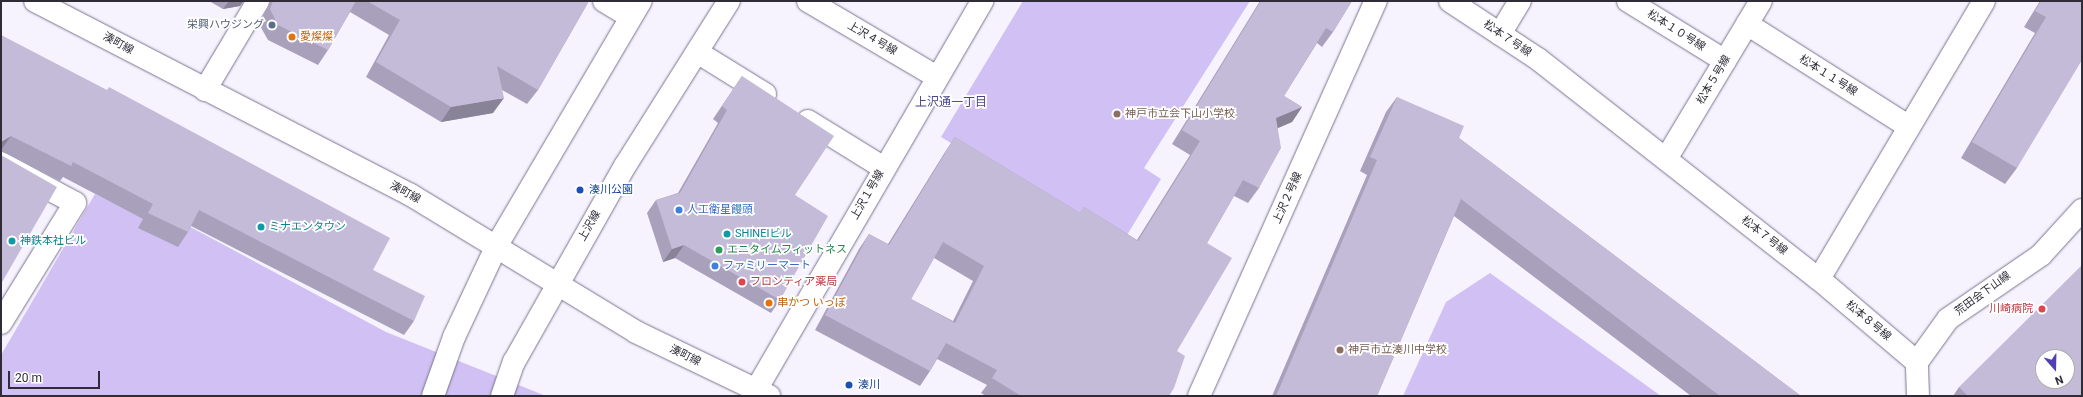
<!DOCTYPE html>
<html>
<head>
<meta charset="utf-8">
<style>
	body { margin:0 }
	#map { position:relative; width:2083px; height:397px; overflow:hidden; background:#f6f3ff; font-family:Roboto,"Noto Sans JP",sans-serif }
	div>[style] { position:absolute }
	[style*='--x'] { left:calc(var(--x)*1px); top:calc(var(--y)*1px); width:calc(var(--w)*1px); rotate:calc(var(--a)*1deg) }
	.green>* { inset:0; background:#d0c0f3 }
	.roads { filter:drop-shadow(0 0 1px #7c738e) drop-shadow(0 0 1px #7c738e) }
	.minor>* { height:22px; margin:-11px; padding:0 11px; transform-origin:11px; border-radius:11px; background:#fff }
	.major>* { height:22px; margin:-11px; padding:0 11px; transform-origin:11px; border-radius:11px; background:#fff }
	.wall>* { inset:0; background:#a9a1bb }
	.shaded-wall>* { inset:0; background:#898398 }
	.building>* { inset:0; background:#c4bbd9 }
	.dots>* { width:11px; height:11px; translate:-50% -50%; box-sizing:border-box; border:2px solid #fff; border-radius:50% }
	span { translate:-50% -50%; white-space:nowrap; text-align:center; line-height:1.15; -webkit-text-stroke:3.5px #fff; paint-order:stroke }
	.service-label { font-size:11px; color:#4e5e75 }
	.right { translate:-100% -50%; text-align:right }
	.street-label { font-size:11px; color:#2f2c37 }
	.food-label { font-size:11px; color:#c56008 }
	.left { translate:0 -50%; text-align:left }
	.education-label { font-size:11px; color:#785e54 }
	.transit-label { font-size:11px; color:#164399 }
	.shop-label { font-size:11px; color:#366cbe }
	.culture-label { font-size:11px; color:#0d838f }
	.leisure-label { font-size:11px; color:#27864d }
	.health-label { font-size:11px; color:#be3a42 }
	.neighbourhood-label { font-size:12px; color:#4b4886 }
	.frame { position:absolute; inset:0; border:2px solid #2f2c37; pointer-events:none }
	.north { position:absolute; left:2035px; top:349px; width:40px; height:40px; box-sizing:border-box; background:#fff; border:1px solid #acabaf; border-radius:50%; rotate:160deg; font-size:11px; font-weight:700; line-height:16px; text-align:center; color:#2f2c37 }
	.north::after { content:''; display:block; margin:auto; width:14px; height:18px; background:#513fb6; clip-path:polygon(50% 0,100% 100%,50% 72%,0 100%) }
	.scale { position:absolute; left:8px; top:371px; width:92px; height:18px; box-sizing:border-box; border:2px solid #2f2c37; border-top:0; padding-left:5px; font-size:12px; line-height:14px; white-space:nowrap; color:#2f2c37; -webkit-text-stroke:3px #fff; paint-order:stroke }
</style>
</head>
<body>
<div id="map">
	<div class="green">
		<i style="clip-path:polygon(1023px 1px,1250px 1px,1144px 168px,1161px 179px,1121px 245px,941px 137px)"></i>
		<i style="clip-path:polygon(95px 194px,134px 214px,142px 201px,386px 332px,546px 396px,1px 396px,1px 355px)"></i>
		<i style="clip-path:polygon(1490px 273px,1661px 396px,1403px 396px,1446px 302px)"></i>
	</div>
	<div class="roads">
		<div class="minor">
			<i style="--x:35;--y:1;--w:423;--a:27.3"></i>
			<i style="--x:411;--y:195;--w:263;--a:31.3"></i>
			<i style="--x:636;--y:332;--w:148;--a:25.7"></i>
			<i style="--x:604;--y:1;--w:31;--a:31"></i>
			<i style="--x:808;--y:1;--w:150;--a:30.5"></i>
			<i style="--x:1450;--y:1;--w:105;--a:33.4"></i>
			<i style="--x:1538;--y:59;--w:357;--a:38.1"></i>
			<i style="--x:1819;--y:279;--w:128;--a:40.3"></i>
			<i style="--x:1628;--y:1;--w:114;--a:31.7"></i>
			<i style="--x:1747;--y:24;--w:192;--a:32.4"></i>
			<i style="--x:1500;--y:34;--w:39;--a:-59"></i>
			<i style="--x:697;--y:52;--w:80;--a:31.7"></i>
			<i style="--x:205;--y:90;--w:104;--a:-59.2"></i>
			<i style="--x:808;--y:121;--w:89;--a:31.7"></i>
			<i style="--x:1666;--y:159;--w:184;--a:-59"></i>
			<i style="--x:1;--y:163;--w:84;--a:28.4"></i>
			<i style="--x:75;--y:203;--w:141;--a:121.7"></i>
			<i style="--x:1819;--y:279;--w:323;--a:-59.3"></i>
			<i style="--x:756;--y:390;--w:450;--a:-59.8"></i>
			<i style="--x:1199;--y:396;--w:433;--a:-65.9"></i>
			<i style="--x:1918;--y:396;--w:34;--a:-92"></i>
			<i style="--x:1917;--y:362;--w:53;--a:-54.2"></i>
			<i style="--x:1948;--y:319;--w:113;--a:-34.5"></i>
			<i style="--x:2041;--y:255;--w:61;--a:-47.7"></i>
		</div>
		<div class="major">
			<i style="--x:433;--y:396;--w:63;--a:-70.4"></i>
			<i style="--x:454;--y:337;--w:102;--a:-64.9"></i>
			<i style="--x:497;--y:245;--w:283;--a:-59.5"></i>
			<i style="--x:502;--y:396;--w:36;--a:-71"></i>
			<i style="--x:514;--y:362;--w:225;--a:-60.5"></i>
			<i style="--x:625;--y:166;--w:195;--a:-57.8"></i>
		</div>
	</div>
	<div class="wall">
		<i style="clip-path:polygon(209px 1px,244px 1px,240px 6px,223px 9px)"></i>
		<i style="clip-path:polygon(270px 1px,589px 1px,538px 90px,527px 104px,502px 90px,493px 113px,441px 122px,366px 77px,389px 35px,350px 12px,328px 50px,318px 65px,268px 40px,259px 24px,270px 2px)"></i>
		<i style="clip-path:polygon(evenodd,1260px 1px,1352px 1px,1333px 32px,1322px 47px,1317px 43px,1284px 96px,1302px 107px,1292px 122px,1278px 128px,1259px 188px,1248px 203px,1234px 196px,1207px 243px,1177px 351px,1169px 396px,986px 396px,981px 393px,987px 385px,937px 359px,930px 371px,920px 386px,815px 330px,859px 249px,869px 234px,888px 244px,945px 152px,955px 137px,1080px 213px,1084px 207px,1137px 240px,1190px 155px,1172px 144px,1260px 1px,934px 258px,973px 281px,953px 321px,911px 299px,934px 258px)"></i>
		<i style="clip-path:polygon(2040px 1px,2082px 1px,2017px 168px,2005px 184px,1961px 158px,2035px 33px,2024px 27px)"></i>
		<i style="clip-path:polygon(1px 35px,373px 270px,414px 321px,404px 335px,191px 226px,188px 232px,178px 247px,138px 228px,143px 219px,63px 177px,60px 181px,1px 151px)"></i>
		<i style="clip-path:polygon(742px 76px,795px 195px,780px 300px,771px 313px,675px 258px,663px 262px,647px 213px,656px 200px,678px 193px,718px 123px,713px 119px)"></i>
		<i style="clip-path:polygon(1397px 97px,1459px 138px,1801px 396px,1691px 396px,1454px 216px,1377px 396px,1272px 396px,1367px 175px,1360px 171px,1386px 112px)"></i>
		<i style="clip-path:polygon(1959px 387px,2082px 396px,1953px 396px)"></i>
	</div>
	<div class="shaded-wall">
		<i style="clip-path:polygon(229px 1px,244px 1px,240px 6px,223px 9px)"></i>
		<i style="clip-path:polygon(504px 98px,493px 113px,441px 122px,451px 107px)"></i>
		<i style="clip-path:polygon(1302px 107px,1292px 122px,1266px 133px,1276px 118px)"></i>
		<i style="clip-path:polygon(11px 136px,1px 150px,1px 142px)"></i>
		<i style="clip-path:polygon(684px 245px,675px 258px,663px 262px,672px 249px)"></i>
	</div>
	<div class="building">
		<i style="clip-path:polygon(273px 1px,356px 1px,328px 50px,278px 25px,270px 9px)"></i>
		<i style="clip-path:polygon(367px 1px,589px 1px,538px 90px,497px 66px,504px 98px,451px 107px,376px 62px,400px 20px)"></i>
		<i style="clip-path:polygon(evenodd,1261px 1px,1352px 1px,1333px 32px,1326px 28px,1284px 96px,1302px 107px,1276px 118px,1281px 148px,1259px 188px,1243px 180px,1207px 243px,1232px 258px,1177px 351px,1185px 356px,1174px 388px,1169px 396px,1021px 396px,992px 378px,997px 370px,946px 343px,930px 371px,825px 315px,869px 234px,889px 245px,955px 137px,1080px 213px,1084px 207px,1138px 241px,1200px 141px,1182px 130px,1261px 1px,943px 242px,984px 266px,955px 323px,911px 299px,943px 242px)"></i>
		<i style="clip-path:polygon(2041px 1px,2082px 1px,2082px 60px,2017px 168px,1972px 142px,2046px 17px,2035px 11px)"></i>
		<i style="clip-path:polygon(1px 35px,107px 90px,109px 87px,390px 238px,373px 270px,425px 296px,414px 321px,199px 210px,188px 232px,148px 213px,153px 204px,73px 162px,71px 166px,11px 136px,1px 142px)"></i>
		<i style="clip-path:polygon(742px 76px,834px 136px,795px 195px,828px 216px,780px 300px,684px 245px,672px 249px,656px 200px,680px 193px,727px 110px,722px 106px)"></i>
		<i style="clip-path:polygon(1397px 97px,1464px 126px,1459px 138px,1801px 396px,1720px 396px,1461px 199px,1377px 396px,1276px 396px,1377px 160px,1370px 157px)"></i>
		<i style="clip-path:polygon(1px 155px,57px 187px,1px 284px)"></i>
		<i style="clip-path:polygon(evenodd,2082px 265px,2082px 396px,1968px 396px,1959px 387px,2082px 265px,2043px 357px,2067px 357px,2067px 381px,2043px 381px,2043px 357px)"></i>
	</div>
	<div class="dots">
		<i style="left:272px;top:25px;background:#5c6f8a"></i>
		<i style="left:292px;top:37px;background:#e8710a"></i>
		<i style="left:1117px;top:114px;background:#8d6e63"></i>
		<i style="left:580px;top:190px;background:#1a4fb4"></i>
		<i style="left:679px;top:210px;background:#3f7fe0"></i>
		<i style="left:261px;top:227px;background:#0f9aa8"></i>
		<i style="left:727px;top:234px;background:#0f9aa8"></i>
		<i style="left:12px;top:241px;background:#0f9aa8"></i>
		<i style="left:719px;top:250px;background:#2e9e5b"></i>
		<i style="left:715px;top:266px;background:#3f7fe0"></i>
		<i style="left:742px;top:282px;background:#e0444e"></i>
		<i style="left:769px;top:303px;background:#e8710a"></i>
		<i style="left:2042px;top:309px;background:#e0444e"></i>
		<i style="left:1340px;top:350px;background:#8d6e63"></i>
		<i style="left:849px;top:385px;background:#1a4fb4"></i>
	</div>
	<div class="service-label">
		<span class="right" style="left:264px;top:25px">栄興ハウジング</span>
	</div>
	<div class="street-label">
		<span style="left:1676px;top:31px;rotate:32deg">松本１０号線</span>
		<span style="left:872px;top:39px;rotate:30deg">上沢４号線</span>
		<span style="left:1507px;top:39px;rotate:34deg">松本７号線</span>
		<span style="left:118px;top:44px;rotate:28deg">湊町線</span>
		<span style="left:1828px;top:76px;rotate:32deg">松本１１号線</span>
		<span style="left:1714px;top:80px;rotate:-59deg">松本５号線</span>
		<span style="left:405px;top:193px;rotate:28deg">湊町線</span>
		<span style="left:868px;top:195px;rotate:-60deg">上沢１号線</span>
		<span style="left:1288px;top:198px;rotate:-66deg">上沢２号線</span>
		<span style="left:590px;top:226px;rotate:-60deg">上沢線</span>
		<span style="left:1764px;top:236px;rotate:38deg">松本７号線</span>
		<span style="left:1983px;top:294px;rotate:-36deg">荒田会下山線</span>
		<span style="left:1868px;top:321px;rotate:40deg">松本８号線</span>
		<span style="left:685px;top:356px;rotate:26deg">湊町線</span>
	</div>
	<div class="food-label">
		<span class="left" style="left:300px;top:37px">愛燦燦</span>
		<span class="left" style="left:777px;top:303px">串かつ いっぽ</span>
	</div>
	<div class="education-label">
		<span class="left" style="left:1125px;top:114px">神戸市立会下山小学校</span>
		<span class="left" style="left:1348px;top:350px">神戸市立湊川中学校</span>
	</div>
	<div class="transit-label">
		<span class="left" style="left:589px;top:190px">湊川公園</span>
		<span class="left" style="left:858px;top:385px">湊川</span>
	</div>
	<div class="shop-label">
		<span class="left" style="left:687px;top:210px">人工衛星饅頭</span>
		<span class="left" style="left:723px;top:266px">ファミリーマート</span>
	</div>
	<div class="culture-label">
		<span class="left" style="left:269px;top:227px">ミナエンタウン</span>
		<span class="left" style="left:735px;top:234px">SHINEIビル</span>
		<span class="left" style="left:20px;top:241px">神鉄本社ビル</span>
	</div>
	<div class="leisure-label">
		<span class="left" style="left:727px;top:250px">エニタイムフィットネス</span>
	</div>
	<div class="health-label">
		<span class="left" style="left:750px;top:282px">フロンティア薬局</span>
		<span class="right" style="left:2033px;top:309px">川崎病院</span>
	</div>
	<div class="neighbourhood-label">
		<span style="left:951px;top:103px">上沢通一丁目</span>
	</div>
	<div class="frame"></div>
	<div class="north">N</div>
	<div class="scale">20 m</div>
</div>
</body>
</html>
